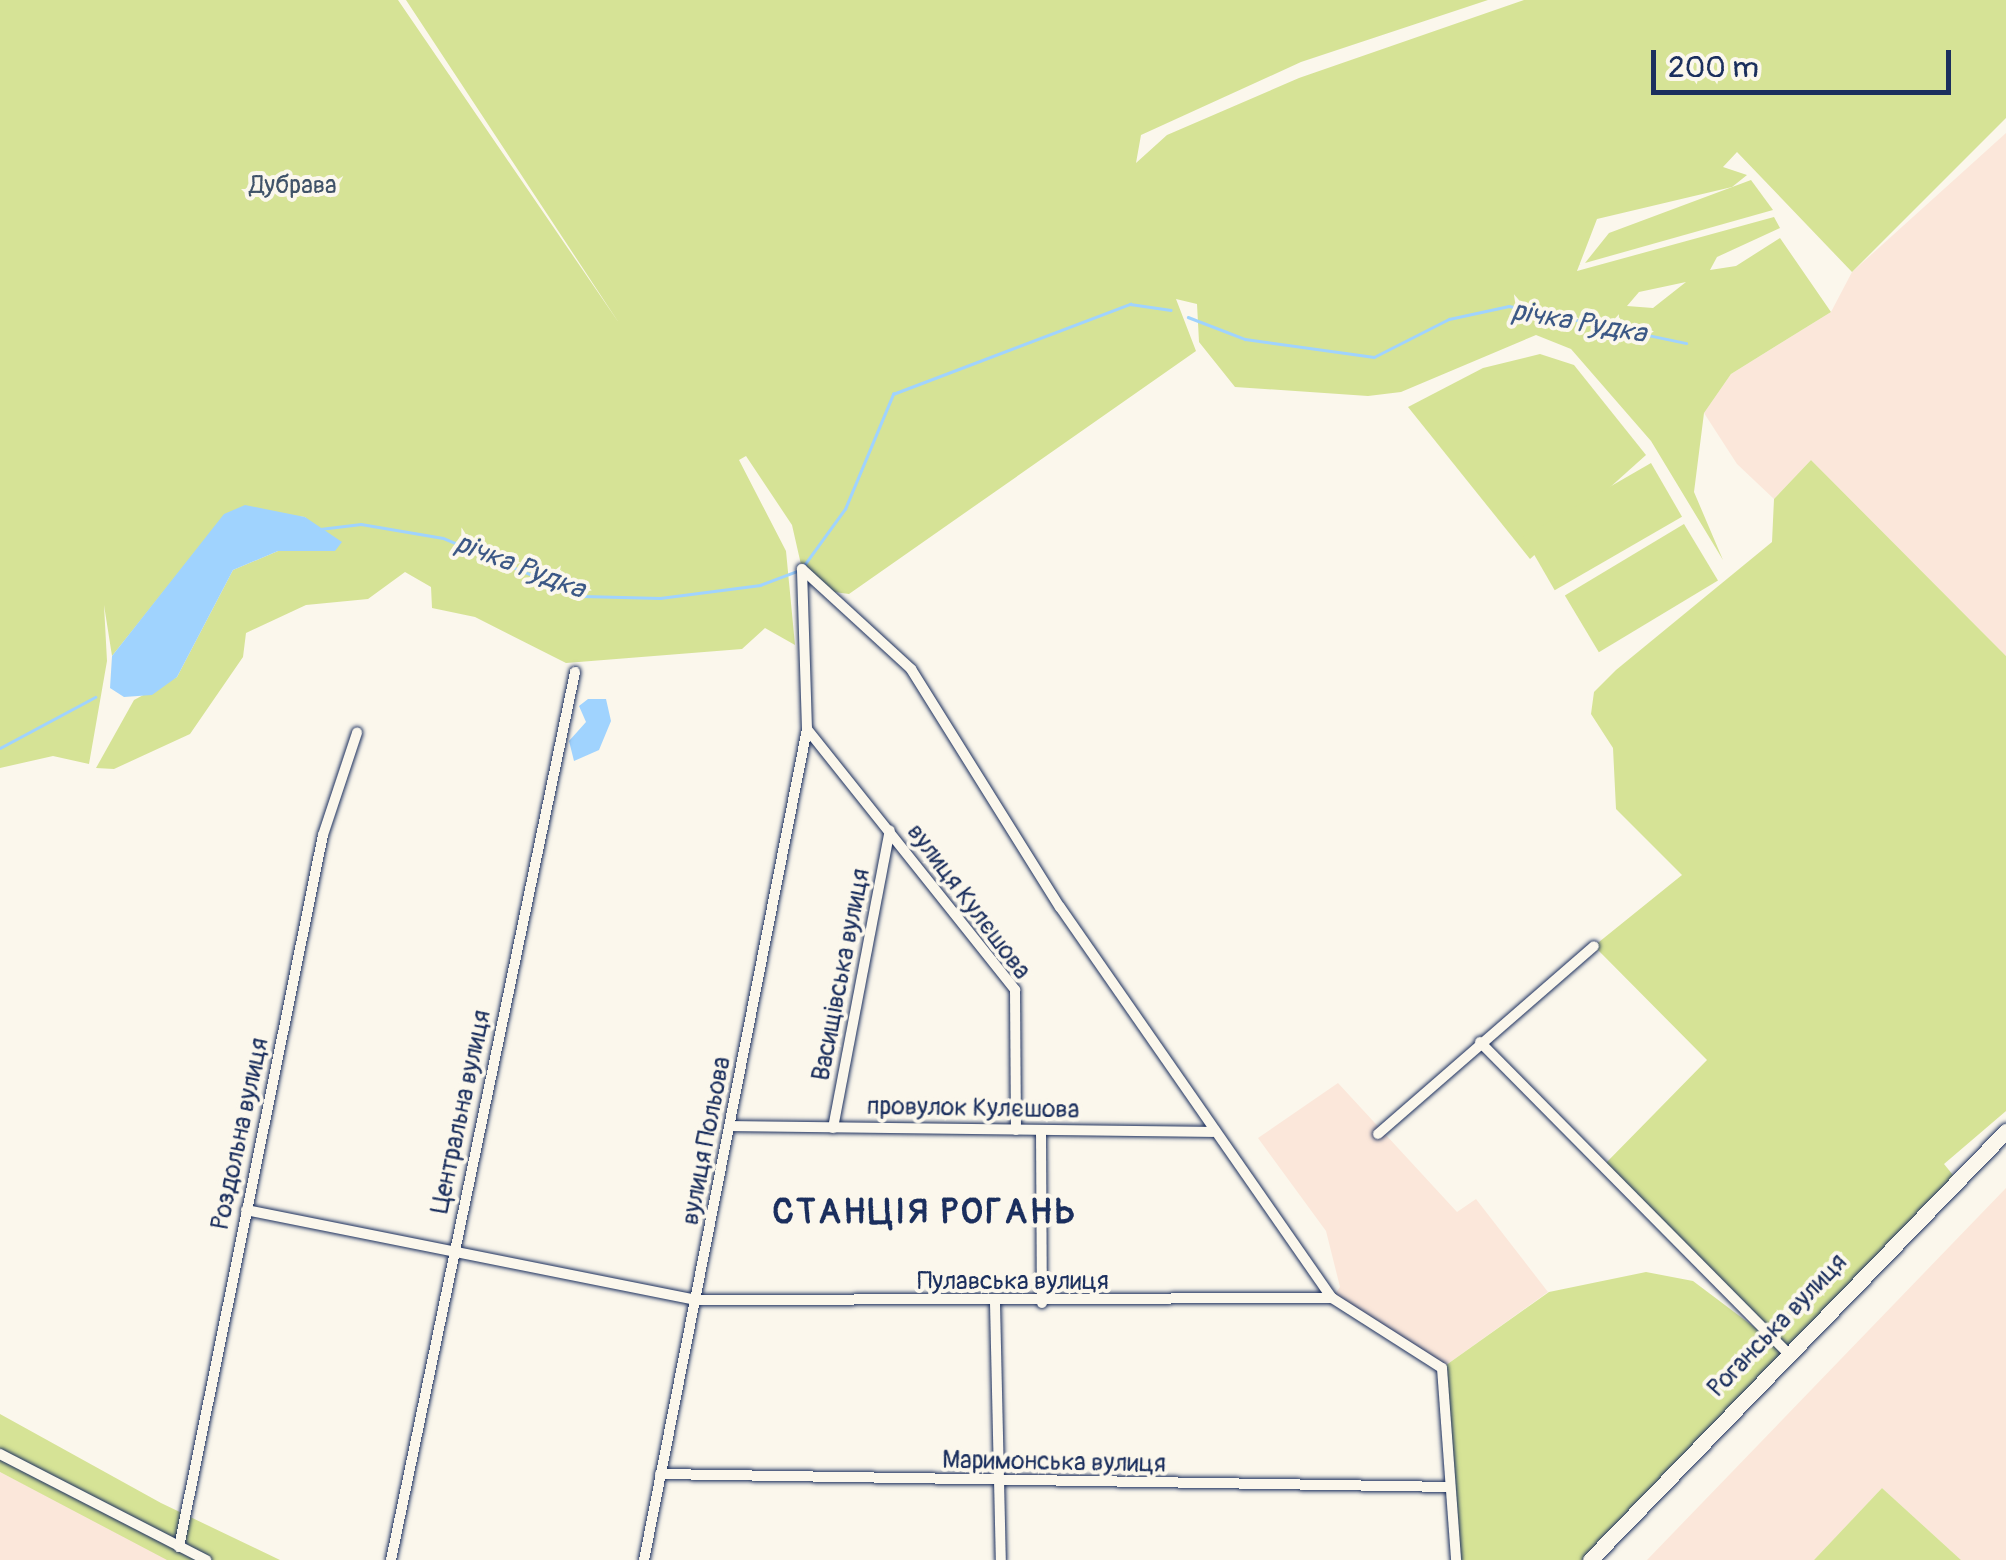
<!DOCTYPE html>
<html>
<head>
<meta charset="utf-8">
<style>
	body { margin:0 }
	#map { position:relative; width:2006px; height:1560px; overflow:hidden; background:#fbf7ec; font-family:Pangolin,sans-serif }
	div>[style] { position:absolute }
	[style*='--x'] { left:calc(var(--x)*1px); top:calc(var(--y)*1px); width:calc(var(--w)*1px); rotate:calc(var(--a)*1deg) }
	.built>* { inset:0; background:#fbe7da }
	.green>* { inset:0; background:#d6e396; transform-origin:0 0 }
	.water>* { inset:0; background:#a0d3fe }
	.stream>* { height:2.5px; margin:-1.25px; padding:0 1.25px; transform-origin:1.25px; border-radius:1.25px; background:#a0d3fe }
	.roads { filter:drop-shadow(0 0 2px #1b2f5e) drop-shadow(0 0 2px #1b2f5e) }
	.street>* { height:10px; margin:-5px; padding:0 5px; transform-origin:5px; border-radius:5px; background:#fbf7ec }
	.secondary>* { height:15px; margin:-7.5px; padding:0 7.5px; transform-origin:7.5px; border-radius:7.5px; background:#fbf7ec }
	span { translate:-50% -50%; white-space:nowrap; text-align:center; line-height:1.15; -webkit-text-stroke:8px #fbf7ec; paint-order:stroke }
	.park-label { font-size:25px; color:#405369 }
	.street-label { font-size:25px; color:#1b2f5e }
	.water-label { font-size:28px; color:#3c5886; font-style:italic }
	.district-label { font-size:35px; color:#1b2f5e; font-weight:700; letter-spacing:2.5px }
	.scale { position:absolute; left:1651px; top:50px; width:300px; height:45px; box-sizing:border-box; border:5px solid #1b2f5e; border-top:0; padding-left:12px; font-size:30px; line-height:35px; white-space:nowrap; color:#1b2f5e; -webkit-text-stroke:8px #fbf7ec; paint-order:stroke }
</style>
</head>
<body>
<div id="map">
	<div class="built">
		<i style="clip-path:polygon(2006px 133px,2006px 656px,1811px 460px,1774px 499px,1737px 464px,1704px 413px,1731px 374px,1831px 312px,1852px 272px)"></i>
		<i style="clip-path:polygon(1338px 1083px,1457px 1212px,1476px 1199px,1548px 1292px,1442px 1368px,1332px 1298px,1340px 1287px,1326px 1231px,1258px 1138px)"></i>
		<i style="clip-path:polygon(2006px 1188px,2006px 1560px,1961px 1560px,1882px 1488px,1814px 1560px,1647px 1560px)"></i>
		<i style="clip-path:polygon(0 1472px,168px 1558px,167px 1560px,0 1560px)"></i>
	</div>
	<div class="green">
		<i style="clip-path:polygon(evenodd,0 0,398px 0,619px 323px,406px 0,1488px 0,1301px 62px,1141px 135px,1136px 163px,1167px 135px,1299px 78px,1524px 0,2006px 0,2006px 118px,1852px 272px,1737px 152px,1723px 167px,1747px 175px,1732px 187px,1597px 219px,1577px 271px,1774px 217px,1780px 228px,1717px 257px,1710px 270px,1736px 266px,1780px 238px,1831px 312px,1731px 374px,1704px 413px,1694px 492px,1723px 560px,1651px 441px,1571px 349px,1536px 335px,1401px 392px,1368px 396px,1235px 387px,1199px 342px,1197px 304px,1176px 299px,1196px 351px,849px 594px,827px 591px,802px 569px,792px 525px,746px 456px,739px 460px,786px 551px,795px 645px,765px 628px,742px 649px,566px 663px,475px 617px,432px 608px,431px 587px,405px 572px,368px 599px,306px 605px,246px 633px,243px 657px,190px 734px,114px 769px,96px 768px,134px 700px,177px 677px,233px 570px,278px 551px,334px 551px,305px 517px,255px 512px,191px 557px,112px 656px,104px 605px,107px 661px,89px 764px,53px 756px,0 768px,0 0,1686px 282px,1653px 308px,1627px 306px,1639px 292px,1686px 282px)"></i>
		<i style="clip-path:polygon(1751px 180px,1773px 210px,1585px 263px,1609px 233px)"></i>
		<i style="clip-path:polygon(1540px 354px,1574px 365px,1646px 455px,1530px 559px,1408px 407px,1483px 368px)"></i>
		<i style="clip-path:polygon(1811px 460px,2006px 656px,2006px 1111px,1944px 1164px,1957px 1180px,1590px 1560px,1456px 1560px,1442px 1368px,1549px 1292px,1646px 1272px,1693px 1281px,1778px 1345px,1603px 1166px,1707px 1060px,1594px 946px,1682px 875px,1616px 809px,1613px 748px,1591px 714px,1594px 692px,1616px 670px,1772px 542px,1774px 499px)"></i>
		<i style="left:1651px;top:463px;width:62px;height:147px;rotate:60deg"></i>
		<i style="left:1684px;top:524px;width:66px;height:139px;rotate:59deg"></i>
		<i style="clip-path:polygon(0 1414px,161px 1503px,280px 1560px,167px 1560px,0 1472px)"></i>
		<i style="clip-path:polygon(1882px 1488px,1961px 1560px,1814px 1560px)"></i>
	</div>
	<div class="water">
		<i style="clip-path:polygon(245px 505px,305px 517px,342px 542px,335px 551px,278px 551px,233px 570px,177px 677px,152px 695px,124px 697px,110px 688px,112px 656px,224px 514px)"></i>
		<i style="clip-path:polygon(588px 699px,606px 699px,611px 721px,599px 750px,574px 761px,569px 741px,586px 722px,579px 706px)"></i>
	</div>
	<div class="stream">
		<i style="--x:1188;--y:317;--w:61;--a:21.1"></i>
		<i style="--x:1245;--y:339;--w:130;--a:7.9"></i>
		<i style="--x:1374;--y:357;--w:84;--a:-26.9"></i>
		<i style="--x:1449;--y:319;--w:61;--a:-12.2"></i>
		<i style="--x:1509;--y:306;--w:181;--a:11.8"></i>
		<i style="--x:320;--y:529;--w:41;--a:-7"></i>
		<i style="--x:361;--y:524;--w:83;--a:9.7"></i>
		<i style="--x:443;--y:538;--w:152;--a:22.5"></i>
		<i style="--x:583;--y:596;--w:77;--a:1.5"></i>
		<i style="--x:660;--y:598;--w:101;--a:-7.4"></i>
		<i style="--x:760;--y:585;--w:43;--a:-20.6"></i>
		<i style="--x:805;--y:564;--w:68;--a:-54"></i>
		<i style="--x:845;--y:509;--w:125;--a:-67.3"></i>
		<i style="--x:893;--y:394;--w:254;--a:-20.8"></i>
		<i style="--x:1130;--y:304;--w:41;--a:8.3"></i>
		<i style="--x:0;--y:748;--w:108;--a:-28.2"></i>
	</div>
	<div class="roads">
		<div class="street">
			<i style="--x:802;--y:569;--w:148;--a:42.5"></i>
			<i style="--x:911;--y:669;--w:281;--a:58"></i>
			<i style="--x:1060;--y:907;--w:476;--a:55.2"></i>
			<i style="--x:1332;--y:1298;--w:130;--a:32.5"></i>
			<i style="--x:1442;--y:1368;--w:193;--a:85.8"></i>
			<i style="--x:807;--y:729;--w:334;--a:51.4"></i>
			<i style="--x:1015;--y:990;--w:140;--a:89.6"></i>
			<i style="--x:1480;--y:1042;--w:435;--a:45.3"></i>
			<i style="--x:731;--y:1126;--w:482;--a:0.7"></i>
			<i style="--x:833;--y:1128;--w:303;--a:-79.2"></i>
			<i style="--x:1041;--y:1130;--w:173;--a:89.7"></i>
			<i style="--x:1378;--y:1134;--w:286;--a:-41"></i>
			<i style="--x:246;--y:1210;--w:458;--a:11.3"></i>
			<i style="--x:695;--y:1300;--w:637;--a:-0.18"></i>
			<i style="--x:995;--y:1303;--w:257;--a:88.7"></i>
			<i style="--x:0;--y:1454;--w:232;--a:27.2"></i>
			<i style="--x:660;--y:1474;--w:789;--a:0.94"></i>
			<i style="--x:179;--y:1547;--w:726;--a:-78.57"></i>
			<i style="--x:323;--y:835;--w:108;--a:-71.6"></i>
			<i style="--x:391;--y:1560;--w:907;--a:-78.29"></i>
			<i style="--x:644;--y:1560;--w:847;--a:-78.9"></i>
			<i style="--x:807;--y:729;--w:160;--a:-91.8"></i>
		</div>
		<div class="secondary">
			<i style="--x:1590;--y:1560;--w:598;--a:-45.88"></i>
		</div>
	</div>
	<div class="park-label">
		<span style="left:293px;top:186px">Дубрава</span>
	</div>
	<div class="street-label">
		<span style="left:968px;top:902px;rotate:53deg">вулиця Кулєшова</span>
		<span style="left:842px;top:975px;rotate:-79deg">Васищівська вулиця</span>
		<span style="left:973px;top:1109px;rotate:1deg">провулок Кулєшова</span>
		<span style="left:462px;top:1112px;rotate:-78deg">Центральна вулиця</span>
		<span style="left:241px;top:1134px;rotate:-78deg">Роздольна вулиця</span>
		<span style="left:707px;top:1141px;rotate:-79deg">вулиця Польова</span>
		<span style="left:1013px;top:1282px">Пулавська вулиця</span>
		<span style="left:1778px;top:1326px;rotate:-46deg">Роганська вулиця</span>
		<span style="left:1054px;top:1463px;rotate:1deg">Маримонська вулиця</span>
	</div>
	<div class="water-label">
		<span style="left:1579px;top:323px;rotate:10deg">річка Рудка</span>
		<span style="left:520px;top:567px;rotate:21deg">річка Рудка</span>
	</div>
	<div class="district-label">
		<span style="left:925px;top:1212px">СТАНЦІЯ РОГАНЬ</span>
	</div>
	<div class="scale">200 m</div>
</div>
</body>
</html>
